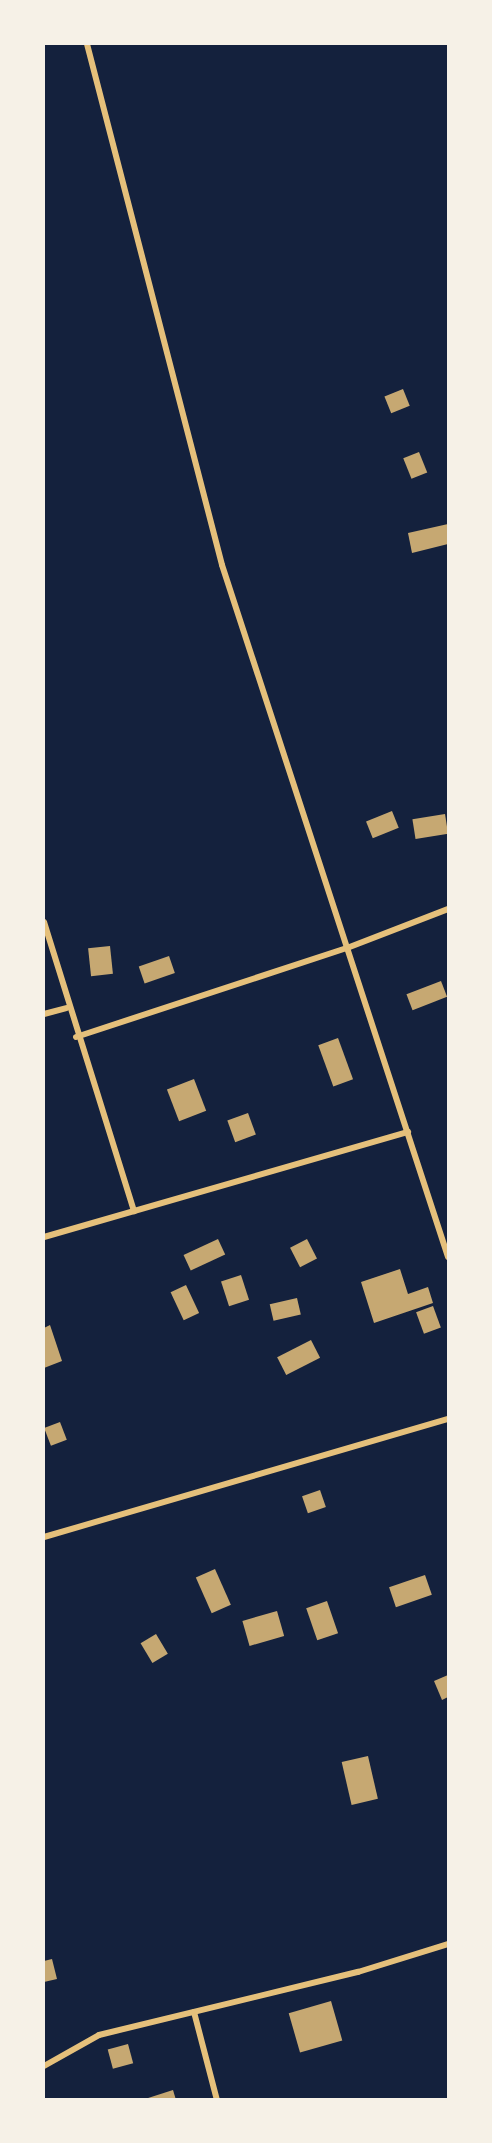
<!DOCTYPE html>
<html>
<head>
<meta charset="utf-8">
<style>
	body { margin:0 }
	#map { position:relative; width:492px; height:2143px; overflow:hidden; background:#14213d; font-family:"Noto Sans",sans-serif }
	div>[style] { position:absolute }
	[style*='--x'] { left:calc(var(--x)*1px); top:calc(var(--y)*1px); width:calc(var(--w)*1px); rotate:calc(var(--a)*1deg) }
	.building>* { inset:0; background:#c6a872; transform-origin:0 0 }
	.minor>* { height:6px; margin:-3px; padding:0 3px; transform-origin:3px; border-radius:3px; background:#e5c07b }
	span { translate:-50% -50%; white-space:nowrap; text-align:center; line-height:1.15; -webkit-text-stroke:5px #f6f1e7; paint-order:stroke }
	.frame { position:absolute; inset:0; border:45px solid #f6f1e7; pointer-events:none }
</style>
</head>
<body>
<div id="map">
	<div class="building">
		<i style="left:403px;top:389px;width:18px;height:20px;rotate:68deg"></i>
		<i style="left:419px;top:452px;width:22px;height:17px;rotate:68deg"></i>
		<i style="clip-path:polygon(448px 524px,448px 544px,412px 553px,408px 533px)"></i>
		<i style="left:392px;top:811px;width:18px;height:28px;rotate:68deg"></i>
		<i style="left:445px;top:814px;width:20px;height:33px;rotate:81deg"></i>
		<i style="left:110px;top:946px;width:28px;height:22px;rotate:84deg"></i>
		<i style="left:169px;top:956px;width:18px;height:32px;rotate:71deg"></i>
		<i style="left:441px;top:981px;width:17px;height:37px;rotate:69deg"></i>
		<i style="left:338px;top:1038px;width:44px;height:21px;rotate:70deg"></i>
		<i style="left:194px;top:1079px;width:34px;height:29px;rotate:69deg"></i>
		<i style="left:248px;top:1113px;width:23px;height:22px;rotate:70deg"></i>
		<i style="left:218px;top:1239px;width:17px;height:38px;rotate:65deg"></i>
		<i style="left:307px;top:1239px;width:22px;height:19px;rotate:63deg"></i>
		<i style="clip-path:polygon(400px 1269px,408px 1294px,428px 1287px,433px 1303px,374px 1323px,361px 1282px)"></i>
		<i style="left:241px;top:1275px;width:26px;height:21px;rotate:72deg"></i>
		<i style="left:186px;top:1285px;width:31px;height:17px;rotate:65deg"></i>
		<i style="left:297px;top:1298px;width:17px;height:28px;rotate:77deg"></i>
		<i style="left:433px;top:1306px;width:23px;height:18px;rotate:70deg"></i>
		<i style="clip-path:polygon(50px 1325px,62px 1361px,44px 1368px,44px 1328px)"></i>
		<i style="left:311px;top:1340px;width:20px;height:38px;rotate:63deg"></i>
		<i style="left:60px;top:1422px;width:19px;height:17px;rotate:69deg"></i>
		<i style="left:320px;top:1490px;width:18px;height:19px;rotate:71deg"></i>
		<i style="left:215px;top:1569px;width:39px;height:21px;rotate:66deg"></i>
		<i style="left:425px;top:1575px;width:21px;height:38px;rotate:71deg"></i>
		<i style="left:327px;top:1601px;width:34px;height:22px;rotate:71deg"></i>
		<i style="left:277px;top:1611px;width:26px;height:36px;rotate:74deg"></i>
		<i style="left:156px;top:1634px;width:23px;height:18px;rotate:59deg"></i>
		<i style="clip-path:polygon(448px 1675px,448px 1697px,442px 1700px,434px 1681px)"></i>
		<i style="left:368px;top:1756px;width:44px;height:27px;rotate:77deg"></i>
		<i style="clip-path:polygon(52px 1959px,57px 1979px,44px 1982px,44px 1961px)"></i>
		<i style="left:331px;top:2001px;width:41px;height:44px;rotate:74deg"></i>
		<i style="left:128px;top:2044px;width:20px;height:21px;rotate:75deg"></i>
		<i style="clip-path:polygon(173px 2090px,176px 2100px,145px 2100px,145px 2099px)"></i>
	</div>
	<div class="minor">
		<i style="--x:87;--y:44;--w:538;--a:75.47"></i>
		<i style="--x:222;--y:565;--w:728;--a:71.91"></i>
		<i style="--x:44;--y:922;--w:303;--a:72.7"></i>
		<i style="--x:44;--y:1014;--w:23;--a:-15"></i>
		<i style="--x:76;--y:1037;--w:285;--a:-18.2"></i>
		<i style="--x:347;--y:948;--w:108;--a:-21.1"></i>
		<i style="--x:44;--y:1237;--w:379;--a:-16.1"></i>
		<i style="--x:44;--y:1537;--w:421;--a:-16.3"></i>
		<i style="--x:194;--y:2012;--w:91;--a:75.4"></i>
		<i style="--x:44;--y:2066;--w:63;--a:-29.4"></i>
		<i style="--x:99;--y:2035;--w:267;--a:-13.7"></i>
		<i style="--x:358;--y:1972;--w:94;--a:-17.3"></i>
	</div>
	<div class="frame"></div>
</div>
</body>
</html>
